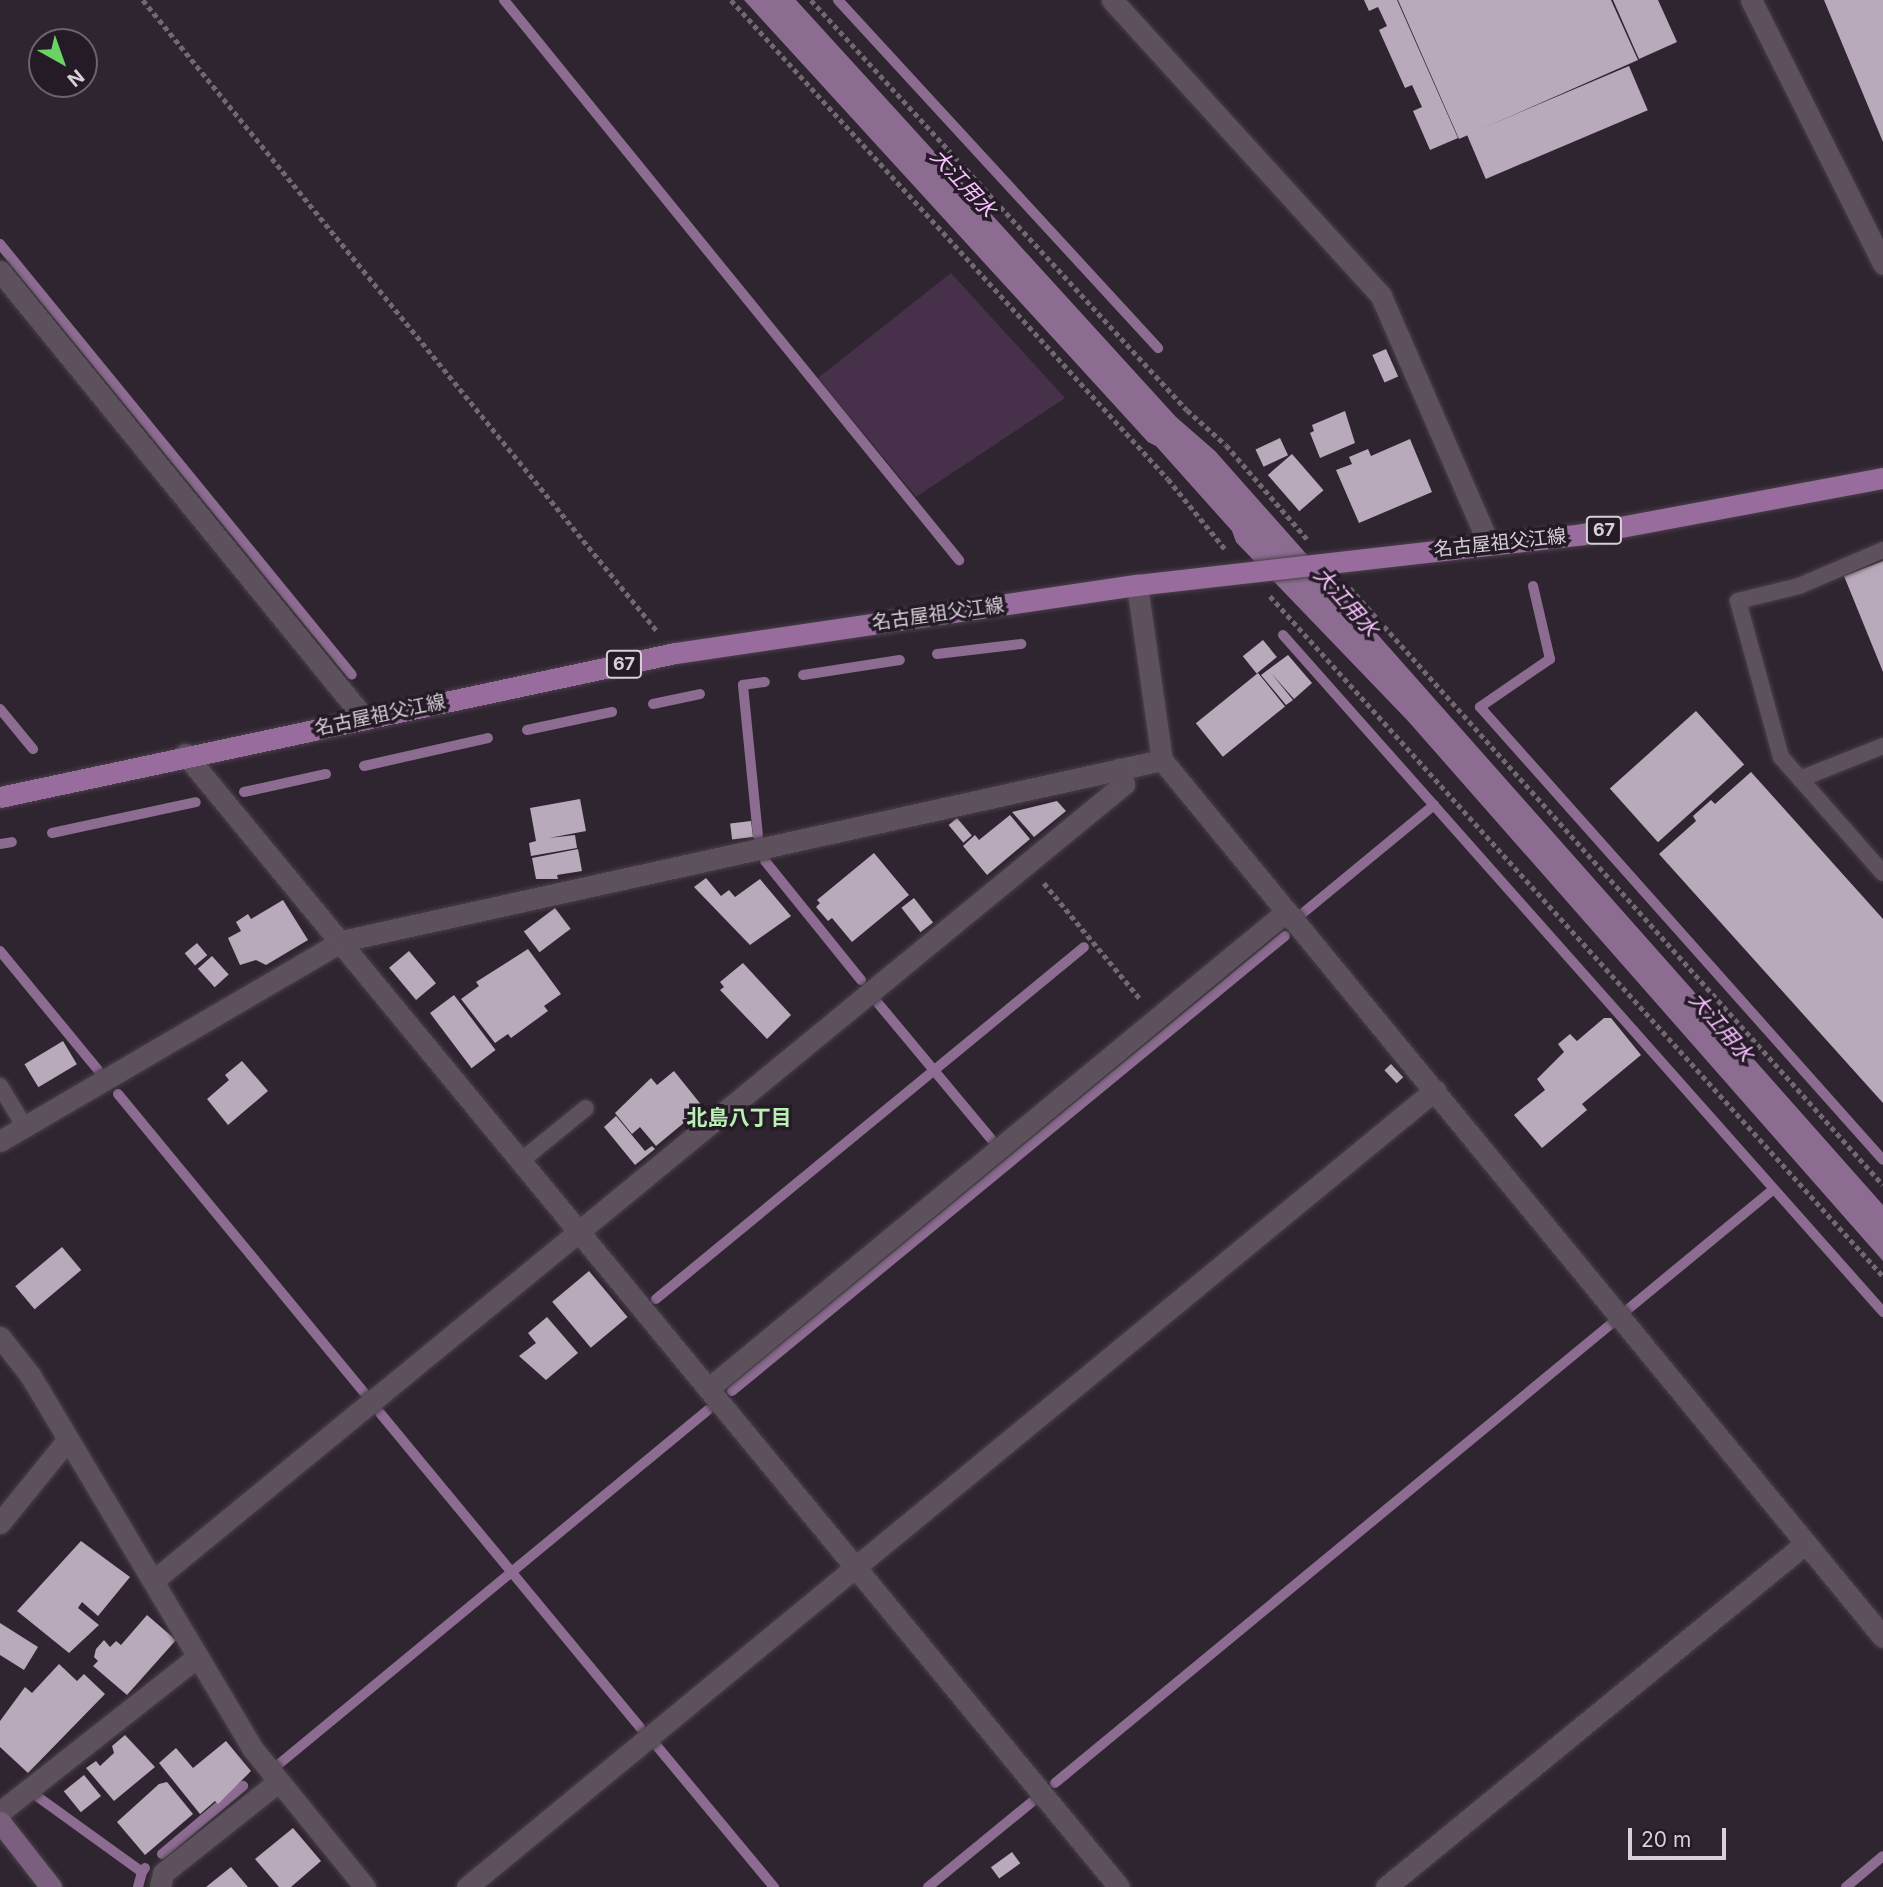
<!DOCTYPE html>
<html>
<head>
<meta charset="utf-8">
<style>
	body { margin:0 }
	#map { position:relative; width:1883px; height:1887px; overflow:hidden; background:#2f2530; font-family:Inter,"Noto Sans JP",sans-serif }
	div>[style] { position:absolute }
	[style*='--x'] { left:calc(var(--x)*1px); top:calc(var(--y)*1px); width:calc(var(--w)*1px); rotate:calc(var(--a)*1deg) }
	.green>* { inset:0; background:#47304a }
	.water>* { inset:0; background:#8d6c91 }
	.stream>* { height:10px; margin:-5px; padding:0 5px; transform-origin:5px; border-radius:5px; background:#8d6c91 }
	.building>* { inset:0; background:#b8aaba; transform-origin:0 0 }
	.path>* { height:4.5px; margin-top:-2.25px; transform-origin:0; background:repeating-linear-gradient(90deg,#716872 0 5px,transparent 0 8.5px) }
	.roads { filter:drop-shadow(0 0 2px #49404a) drop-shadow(0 0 2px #49404a) }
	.lane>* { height:16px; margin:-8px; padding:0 8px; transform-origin:8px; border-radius:8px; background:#5d515e }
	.street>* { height:21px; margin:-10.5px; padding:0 10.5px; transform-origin:10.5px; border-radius:10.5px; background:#5d515e }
	.secondary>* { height:21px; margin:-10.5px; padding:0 10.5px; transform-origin:10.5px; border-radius:10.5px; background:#7a5f7e }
	.primary>* { height:21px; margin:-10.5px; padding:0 10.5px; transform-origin:10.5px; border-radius:10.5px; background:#986d9e }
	span { translate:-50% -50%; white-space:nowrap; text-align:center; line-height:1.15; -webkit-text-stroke:7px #251b27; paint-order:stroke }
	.shield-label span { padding:2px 5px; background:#251b27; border:2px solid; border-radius:5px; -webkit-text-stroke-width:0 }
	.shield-label { font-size:18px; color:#d7d0d8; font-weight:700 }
	.street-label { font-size:19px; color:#d7d0d8 }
	.water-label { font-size:21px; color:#f8c3fe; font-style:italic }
	.neighbourhood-label { font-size:21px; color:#b9f0b3; font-weight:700 }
	.north { position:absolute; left:28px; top:28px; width:70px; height:70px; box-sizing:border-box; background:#251b27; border:2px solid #6c636e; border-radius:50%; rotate:140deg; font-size:19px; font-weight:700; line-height:28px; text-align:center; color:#d7d0d8 }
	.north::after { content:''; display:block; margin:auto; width:24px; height:32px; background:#6ad364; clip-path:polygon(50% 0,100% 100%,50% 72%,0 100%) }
	.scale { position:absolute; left:1628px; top:1828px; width:98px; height:32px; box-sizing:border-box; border:4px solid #d7d0d8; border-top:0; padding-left:9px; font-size:21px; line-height:24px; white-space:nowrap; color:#d7d0d8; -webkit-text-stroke:5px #251b27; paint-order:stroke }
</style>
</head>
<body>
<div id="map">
	<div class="green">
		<i style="clip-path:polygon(951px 273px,1065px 398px,916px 497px,818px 378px)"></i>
	</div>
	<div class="water">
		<i style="clip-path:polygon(744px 0,796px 0,1176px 417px,1215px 451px,1883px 1205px,1883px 1261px,1408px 721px,1236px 542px,1232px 531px,1156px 446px,1148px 442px)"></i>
	</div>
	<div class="stream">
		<i style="--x:504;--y:0;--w:722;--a:50.91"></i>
		<i style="--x:838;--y:0;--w:473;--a:47.4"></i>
		<i style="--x:0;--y:244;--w:556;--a:50.76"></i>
		<i style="--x:1533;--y:586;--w:75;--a:76.9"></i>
		<i style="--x:1550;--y:659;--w:85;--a:145.6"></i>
		<i style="--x:1480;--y:707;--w:606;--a:48.34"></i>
		<i style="--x:1283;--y:635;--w:905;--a:48.45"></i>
		<i style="--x:937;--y:654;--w:85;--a:-6.8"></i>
		<i style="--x:803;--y:675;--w:98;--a:-8.8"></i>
		<i style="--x:653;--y:704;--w:48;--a:-12"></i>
		<i style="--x:0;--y:709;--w:52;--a:50.5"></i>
		<i style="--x:527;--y:730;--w:87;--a:-12"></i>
		<i style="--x:364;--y:766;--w:127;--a:-12.7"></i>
		<i style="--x:244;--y:792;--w:84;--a:-12.4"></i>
		<i style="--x:52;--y:833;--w:147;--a:-12.1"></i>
		<i style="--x:758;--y:836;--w:152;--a:-95.7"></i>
		<i style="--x:743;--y:685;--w:22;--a:-8"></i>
		<i style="--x:0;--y:844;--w:12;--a:-9"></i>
		<i style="--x:765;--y:861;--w:153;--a:51.1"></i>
		<i style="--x:1303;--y:913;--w:170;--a:-39.5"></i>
		<i style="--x:0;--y:951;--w:154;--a:50.5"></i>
		<i style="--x:877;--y:1002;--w:178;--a:50.2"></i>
		<i style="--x:118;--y:1094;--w:386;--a:50.5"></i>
		<i style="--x:656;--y:1299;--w:554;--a:-39.43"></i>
		<i style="--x:1627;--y:1310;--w:190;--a:-39.5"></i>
		<i style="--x:732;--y:1391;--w:716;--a:-39.45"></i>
		<i style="--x:380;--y:1413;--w:408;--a:50.4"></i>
		<i style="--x:656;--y:1745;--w:185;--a:50.3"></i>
		<i style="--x:279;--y:1764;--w:556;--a:-39.53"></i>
		<i style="--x:1055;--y:1783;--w:721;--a:-39.54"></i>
		<i style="--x:38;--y:1797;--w:128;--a:35.8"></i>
		<i style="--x:142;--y:1872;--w:5;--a:-53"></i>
		<i style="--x:162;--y:1854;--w:106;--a:-40"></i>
		<i style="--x:138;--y:1887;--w:16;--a:-75"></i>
		<i style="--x:928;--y:1887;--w:134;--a:-39.3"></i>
		<i style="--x:1846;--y:1887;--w:48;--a:-40"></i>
	</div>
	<div class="building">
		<i style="clip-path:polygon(1364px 0,1397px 0,1458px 138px,1430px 150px,1413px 111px,1422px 107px,1412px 85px,1405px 88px,1379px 30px,1387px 26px,1378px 7px,1369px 11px)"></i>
		<i style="clip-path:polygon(1398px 0,1611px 0,1638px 60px,1459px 139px)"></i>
		<i style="clip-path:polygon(1613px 0,1658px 0,1677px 42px,1639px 59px)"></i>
		<i style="clip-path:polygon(1824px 0,1883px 0,1883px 142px)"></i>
		<i style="left:1629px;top:66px;width:48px;height:176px;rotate:67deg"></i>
		<i style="left:1386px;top:349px;width:30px;height:15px;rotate:66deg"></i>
		<i style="clip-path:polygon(1345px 411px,1355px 443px,1320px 458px,1310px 433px,1314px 431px,1312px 425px)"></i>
		<i style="left:1280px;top:438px;width:19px;height:27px;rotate:65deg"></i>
		<i style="clip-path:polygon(1410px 439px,1432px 492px,1359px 523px,1336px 470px,1352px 464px,1349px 457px,1368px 449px,1371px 456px)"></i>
		<i style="left:1292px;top:454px;width:48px;height:32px;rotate:49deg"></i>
		<i style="clip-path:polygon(1883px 561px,1883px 672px,1844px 576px)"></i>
		<i style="left:1263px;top:640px;width:22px;height:26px;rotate:51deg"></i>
		<i style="clip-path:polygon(1288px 655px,1312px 683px,1294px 699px,1271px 673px,1293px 700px,1286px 705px,1261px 675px)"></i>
		<i style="left:1258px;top:673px;width:43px;height:80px;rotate:51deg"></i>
		<i style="left:1696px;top:711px;width:72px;height:116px;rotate:48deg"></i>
		<i style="clip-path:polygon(1751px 772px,1883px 919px,1883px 1103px,1659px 854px,1696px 821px,1693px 816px,1711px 800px,1715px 804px)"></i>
		<i style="clip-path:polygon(580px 799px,586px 831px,549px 838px,575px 835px,577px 848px,531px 856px,529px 843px,536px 841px,530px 808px)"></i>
		<i style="clip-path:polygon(1057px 801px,1066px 811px,1034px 837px,1012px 812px)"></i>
		<i style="clip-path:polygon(1010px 815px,1030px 839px,987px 875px,963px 846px,975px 835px,979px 840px)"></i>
		<i style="left:957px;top:818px;width:23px;height:11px;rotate:50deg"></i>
		<i style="left:751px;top:821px;width:16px;height:21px;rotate:83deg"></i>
		<i style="clip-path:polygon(578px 849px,582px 871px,557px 875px,558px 879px,536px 879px,532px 858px)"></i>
		<i style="clip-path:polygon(874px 853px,909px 895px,852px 942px,832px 918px,828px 921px,816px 907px,820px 903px,817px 900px)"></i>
		<i style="clip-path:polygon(706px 878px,721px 896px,729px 890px,735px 897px,760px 879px,791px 916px,750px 945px,694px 887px)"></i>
		<i style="left:914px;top:898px;width:31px;height:16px;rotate:52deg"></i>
		<i style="clip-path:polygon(283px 900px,308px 940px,266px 965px,256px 960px,240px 965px,228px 938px,241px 931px,236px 922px,248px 914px,251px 919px)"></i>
		<i style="left:555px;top:908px;width:26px;height:39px;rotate:53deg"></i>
		<i style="left:197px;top:943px;width:16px;height:16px;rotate:50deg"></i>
		<i style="clip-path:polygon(528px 949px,561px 994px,544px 1006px,548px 1011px,511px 1038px,508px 1034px,495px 1043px,461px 999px,479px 986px,476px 982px)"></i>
		<i style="left:409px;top:951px;width:42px;height:26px;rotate:50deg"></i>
		<i style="left:212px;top:956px;width:25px;height:19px;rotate:48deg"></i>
		<i style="clip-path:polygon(743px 963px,791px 1015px,767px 1039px,720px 990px,724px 987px,720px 982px)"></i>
		<i style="left:454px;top:995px;width:69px;height:30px;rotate:53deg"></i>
		<i style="clip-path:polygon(1604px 1018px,1611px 1018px,1641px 1055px,1582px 1104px,1587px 1110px,1542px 1148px,1514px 1115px,1545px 1090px,1537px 1079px,1564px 1052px,1558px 1044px,1570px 1034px,1577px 1041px)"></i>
		<i style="left:63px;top:1041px;width:27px;height:45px;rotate:59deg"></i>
		<i style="clip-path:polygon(242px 1061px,268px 1091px,228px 1125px,207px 1099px,229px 1080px,225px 1075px)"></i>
		<i style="left:1391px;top:1064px;width:18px;height:9px;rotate:47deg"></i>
		<i style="clip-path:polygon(674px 1071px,703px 1107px,656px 1146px,640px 1127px,632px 1134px,615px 1113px,651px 1078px,657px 1085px)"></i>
		<i style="clip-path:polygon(616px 1116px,645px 1151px,652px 1146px,655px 1149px,635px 1165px,604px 1127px)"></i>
		<i style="left:62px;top:1247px;width:30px;height:61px;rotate:50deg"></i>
		<i style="left:589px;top:1271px;width:60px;height:48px;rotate:50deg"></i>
		<i style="clip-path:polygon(547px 1317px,578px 1353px,546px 1380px,519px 1356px,536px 1343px,528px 1333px)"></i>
		<i style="clip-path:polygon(81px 1541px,130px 1577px,98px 1616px,82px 1602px,78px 1608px,99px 1625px,69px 1653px,17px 1611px)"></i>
		<i style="clip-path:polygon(147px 1615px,176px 1640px,127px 1695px,93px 1666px,98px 1661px,94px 1657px,96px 1649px,104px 1640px,110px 1647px,116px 1641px,121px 1645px)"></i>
		<i style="clip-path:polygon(0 1623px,38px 1647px,24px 1670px,0 1655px)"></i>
		<i style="clip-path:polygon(59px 1664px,77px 1681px,84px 1674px,105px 1694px,28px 1773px,0 1747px,0 1721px,25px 1687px,32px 1693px)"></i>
		<i style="clip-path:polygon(125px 1735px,155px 1767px,114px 1801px,86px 1768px,96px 1761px,100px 1766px,114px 1753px,112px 1746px)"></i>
		<i style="clip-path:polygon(226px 1741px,251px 1771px,218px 1804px,215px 1801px,200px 1814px,159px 1763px,176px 1748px,193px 1768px)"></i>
		<i style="left:84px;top:1775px;width:27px;height:26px;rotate:51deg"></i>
		<i style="clip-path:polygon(167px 1782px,193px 1814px,145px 1855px,117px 1822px,159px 1784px)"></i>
		<i style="clip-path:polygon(293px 1828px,321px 1861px,291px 1887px,279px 1887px,255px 1859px)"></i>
		<i style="left:1012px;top:1852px;width:14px;height:26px;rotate:54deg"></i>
		<i style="clip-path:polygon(231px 1867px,248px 1887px,206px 1887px)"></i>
	</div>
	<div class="path">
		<i style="--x:143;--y:0;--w:814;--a:50.83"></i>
		<i style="--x:731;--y:0;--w:648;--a:47.63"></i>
		<i style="--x:1168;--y:479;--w:90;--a:50.8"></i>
		<i style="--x:811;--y:0;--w:556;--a:47.48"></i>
		<i style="--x:1187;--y:410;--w:52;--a:41.9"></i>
		<i style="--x:1226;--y:445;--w:124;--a:49.2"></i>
		<i style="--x:1350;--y:588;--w:800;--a:48.24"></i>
		<i style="--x:1270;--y:596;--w:916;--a:47.97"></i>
		<i style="--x:1044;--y:883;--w:152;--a:50.3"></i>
	</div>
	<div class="roads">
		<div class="lane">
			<i style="--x:1883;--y:550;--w:91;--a:156.8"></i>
			<i style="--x:1799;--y:586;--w:63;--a:166.2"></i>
			<i style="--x:1738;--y:601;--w:162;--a:74.6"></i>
			<i style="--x:1781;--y:757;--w:154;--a:48.7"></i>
			<i style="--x:1800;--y:779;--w:89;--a:-21.7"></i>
			<i style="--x:0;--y:1086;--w:48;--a:58.6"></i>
			<i style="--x:522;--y:1160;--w:82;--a:-39.1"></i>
		</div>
		<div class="street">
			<i style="--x:1112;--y:0;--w:400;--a:47.7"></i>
			<i style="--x:1381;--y:296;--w:270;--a:66.5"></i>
			<i style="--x:1751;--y:0;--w:295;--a:63.4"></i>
			<i style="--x:0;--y:271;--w:578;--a:50.83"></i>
			<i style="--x:1137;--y:585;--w:177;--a:81.9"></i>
			<i style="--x:1162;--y:760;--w:1135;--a:50.58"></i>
			<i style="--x:185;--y:754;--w:1468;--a:50.5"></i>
			<i style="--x:0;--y:1141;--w:396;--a:-30.3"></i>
			<i style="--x:342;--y:941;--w:840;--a:-12.45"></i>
			<i style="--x:0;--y:1337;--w:48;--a:51.7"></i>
			<i style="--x:30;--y:1375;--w:434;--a:59.2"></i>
			<i style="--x:252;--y:1748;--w:179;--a:50.9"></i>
			<i style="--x:709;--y:1388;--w:749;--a:-39.53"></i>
			<i style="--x:0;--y:1523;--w:108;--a:-51"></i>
			<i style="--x:153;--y:1581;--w:1256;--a:-39.38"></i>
			<i style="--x:1124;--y:784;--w:16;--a:-108"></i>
			<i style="--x:0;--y:1812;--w:252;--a:-38.2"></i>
			<i style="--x:160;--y:1887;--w:14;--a:-78"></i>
			<i style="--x:163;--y:1873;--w:147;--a:-38.4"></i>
			<i style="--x:467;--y:1887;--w:1254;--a:-39.47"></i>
			<i style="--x:1386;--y:1887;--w:543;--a:-39.32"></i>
		</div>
		<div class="secondary">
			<i style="--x:0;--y:1822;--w:83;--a:51.9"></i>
		</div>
		<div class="primary">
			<i style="--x:0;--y:797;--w:690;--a:-12.04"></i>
			<i style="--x:675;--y:653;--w:467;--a:-8.4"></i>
			<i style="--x:1137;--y:585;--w:449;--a:-6.5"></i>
			<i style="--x:1583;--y:534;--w:305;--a:-10.6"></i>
		</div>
	</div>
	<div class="shield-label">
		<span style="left:1604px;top:530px">67</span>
		<span style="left:624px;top:664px">67</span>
	</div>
	<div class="street-label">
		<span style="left:1500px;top:543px;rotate:-6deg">名古屋祖父江線</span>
		<span style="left:938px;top:614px;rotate:-8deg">名古屋祖父江線</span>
		<span style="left:380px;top:715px;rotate:-12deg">名古屋祖父江線</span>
	</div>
	<div class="water-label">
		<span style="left:963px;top:183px;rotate:47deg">大江用水</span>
		<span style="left:1346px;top:602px;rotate:48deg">大江用水</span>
		<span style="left:1721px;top:1027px;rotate:49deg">大江用水</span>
	</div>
	<div class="neighbourhood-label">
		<span style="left:739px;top:1118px">北島八丁目</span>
	</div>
	<div class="north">N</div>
	<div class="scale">20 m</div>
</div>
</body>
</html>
